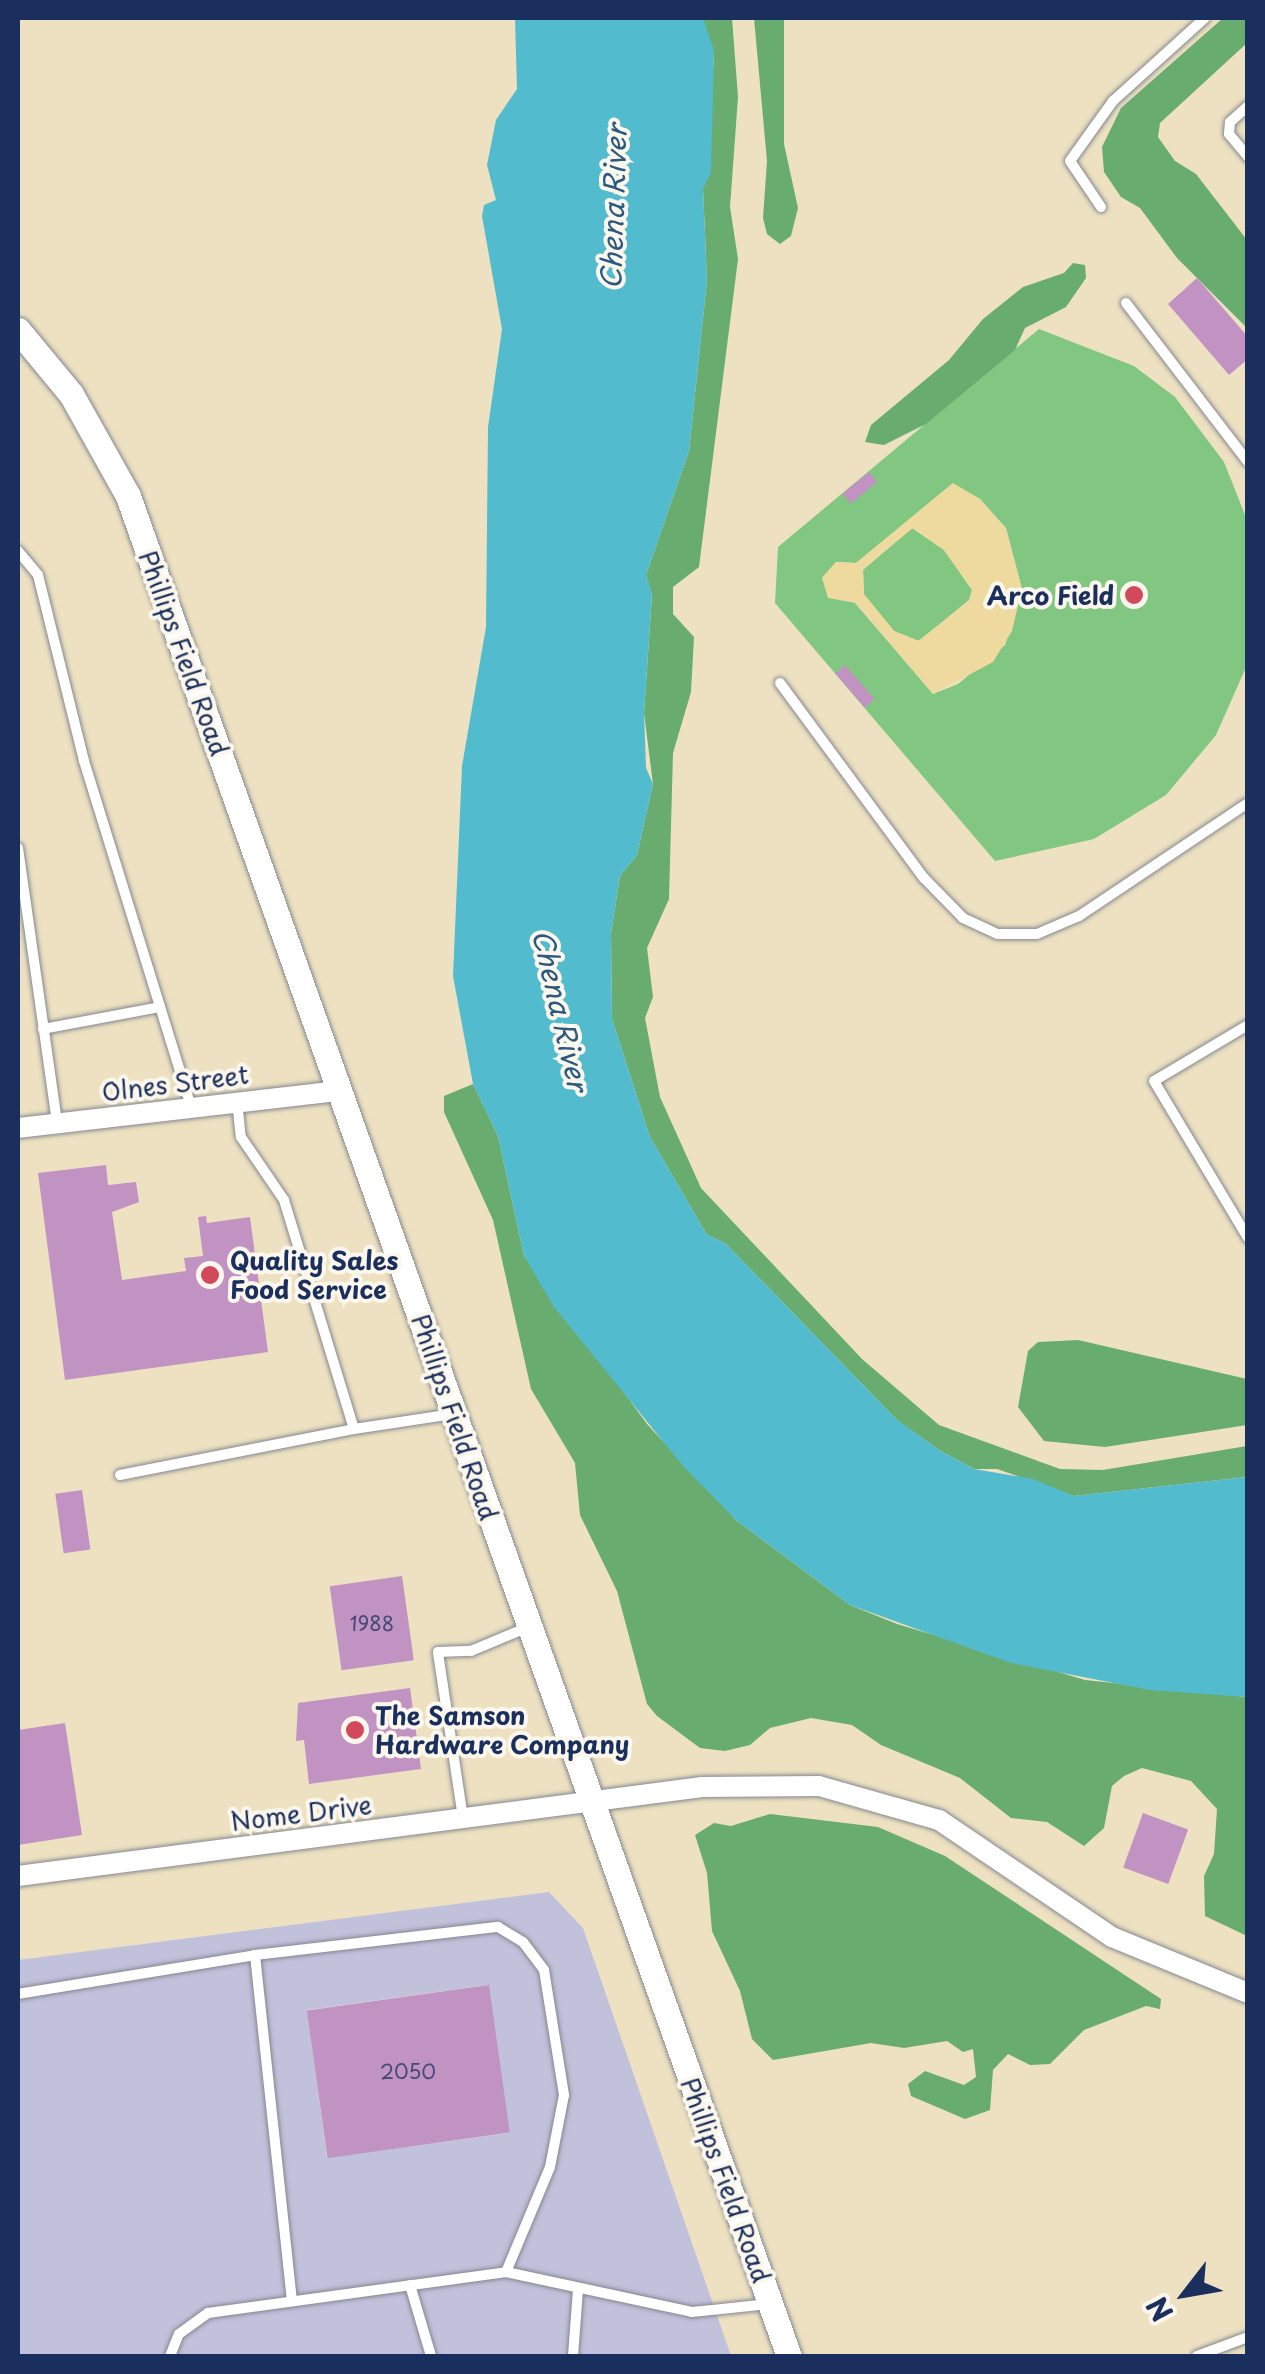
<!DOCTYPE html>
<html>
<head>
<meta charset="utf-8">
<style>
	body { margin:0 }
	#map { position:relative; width:1265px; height:2374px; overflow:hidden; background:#ede1c1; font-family:"Playpen Sans",sans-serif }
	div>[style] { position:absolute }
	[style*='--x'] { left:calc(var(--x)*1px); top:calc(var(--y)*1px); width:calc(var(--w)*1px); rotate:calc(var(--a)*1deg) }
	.industrial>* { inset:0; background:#c2c1dc }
	.green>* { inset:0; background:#81c782 }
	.forest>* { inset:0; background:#68ac70 }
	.sand>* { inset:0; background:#eeda9e }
	.water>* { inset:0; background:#52bcce }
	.building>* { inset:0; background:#c193c3; transform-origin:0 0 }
	.roads { filter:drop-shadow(0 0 2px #848890) drop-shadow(0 0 2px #848890) }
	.service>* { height:10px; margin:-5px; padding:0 5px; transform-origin:5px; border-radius:5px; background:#fff }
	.minor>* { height:20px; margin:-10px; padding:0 10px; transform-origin:10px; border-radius:10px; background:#fff }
	.tertiary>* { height:25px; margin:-12.5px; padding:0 12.5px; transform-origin:12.5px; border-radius:12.5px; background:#fff }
	.dots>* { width:28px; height:28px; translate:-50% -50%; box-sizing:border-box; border:5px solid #fbf7ec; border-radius:50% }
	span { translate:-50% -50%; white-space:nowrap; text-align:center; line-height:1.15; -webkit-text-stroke:8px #fbf7ec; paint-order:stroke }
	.number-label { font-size:20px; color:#444877 }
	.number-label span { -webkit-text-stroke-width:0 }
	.poi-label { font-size:25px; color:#1b2f5e; font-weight:700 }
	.right { translate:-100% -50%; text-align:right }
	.left { translate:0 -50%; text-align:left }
	.street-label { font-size:25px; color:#1b2f5e }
	.water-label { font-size:28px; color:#2c5980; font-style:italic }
	.frame { position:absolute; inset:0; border:20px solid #1b2f5e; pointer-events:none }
	.north { position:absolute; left:1135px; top:2244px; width:100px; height:100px; -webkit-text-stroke:8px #fbf7ec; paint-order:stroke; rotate:239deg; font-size:28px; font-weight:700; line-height:40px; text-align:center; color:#1b2f5e }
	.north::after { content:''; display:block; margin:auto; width:35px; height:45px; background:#1b2f5e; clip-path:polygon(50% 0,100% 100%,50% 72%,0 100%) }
</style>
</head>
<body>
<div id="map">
	<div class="industrial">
		<i style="clip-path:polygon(evenodd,549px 1892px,583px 1928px,731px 2356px,18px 2356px,18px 1960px,549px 1892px,488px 1985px,509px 2133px,327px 2158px,307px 2010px,488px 1985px)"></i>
	</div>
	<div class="green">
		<i style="clip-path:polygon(evenodd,1039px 329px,1134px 366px,1175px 397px,1224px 462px,1247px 520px,1247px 665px,1216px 735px,1166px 795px,1094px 839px,995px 861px,775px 603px,778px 547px,1039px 329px,952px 484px,980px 499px,1006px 528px,1022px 589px,1005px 645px,958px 684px,933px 694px,855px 603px,822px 578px,836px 562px,856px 563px,952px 484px)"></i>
		<i style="clip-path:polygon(912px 528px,944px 550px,972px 590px,969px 600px,919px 641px,894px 631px,864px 595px,863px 570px)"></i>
	</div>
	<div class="forest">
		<i style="clip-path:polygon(703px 18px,732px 18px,738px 97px,730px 207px,738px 259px,699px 567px,673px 587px,673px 614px,694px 637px,691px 692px,673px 753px,669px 899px,647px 948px,653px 997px,645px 1018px,660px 1097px,701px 1188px,862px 1359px,939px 1425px,1060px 1469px,1103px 1470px,1247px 1446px,1247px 1477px,1074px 1496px,997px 1469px,974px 1469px,939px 1450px,897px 1420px,725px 1243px,707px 1235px,650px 1137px,612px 1019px,611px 933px,620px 876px,637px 855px,653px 784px,644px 713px,652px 595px,646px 575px,689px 451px,707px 280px,703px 188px,714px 59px)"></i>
		<i style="clip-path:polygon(754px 18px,784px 18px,784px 144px,798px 208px,791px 236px,780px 244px,767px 234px,763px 218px,767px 161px)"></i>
		<i style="clip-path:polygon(1223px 18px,1247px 18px,1247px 43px,1160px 123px,1158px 137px,1175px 161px,1196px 174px,1247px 240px,1247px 328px,1177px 258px,1140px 208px,1121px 197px,1104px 172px,1102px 147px,1121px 108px)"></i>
		<i style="clip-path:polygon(1073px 263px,1085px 265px,1086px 278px,1066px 307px,1025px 328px,1015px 350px,926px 424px,884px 445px,865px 442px,871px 425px,949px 360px,983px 319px,1023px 287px,1064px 273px)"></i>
		<i style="clip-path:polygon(473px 1084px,498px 1136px,524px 1256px,647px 1424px,737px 1521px,850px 1605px,897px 1624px,1085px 1680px,1247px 1697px,1247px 1936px,1205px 1916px,1204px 1876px,1214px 1854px,1217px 1809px,1191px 1781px,1142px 1768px,1124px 1776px,1112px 1786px,1104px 1828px,1084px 1846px,1047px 1822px,1011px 1818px,960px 1778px,881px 1745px,852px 1725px,811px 1718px,770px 1728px,750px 1745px,725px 1751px,700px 1748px,657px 1716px,647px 1704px,617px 1591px,580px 1515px,575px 1463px,531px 1389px,493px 1220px,444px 1112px,444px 1096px)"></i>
		<i style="clip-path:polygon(1078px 1340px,1247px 1379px,1247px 1425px,1105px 1447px,1044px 1441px,1018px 1407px,1028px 1351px,1038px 1342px)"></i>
		<i style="clip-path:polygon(770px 1814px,878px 1827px,945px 1856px,1161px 1999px,1160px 2009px,1146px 2006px,1084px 2030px,1050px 2064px,1030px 2065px,1008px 2054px,993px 2070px,990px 2110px,965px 2119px,911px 2096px,908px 2084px,925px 2071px,964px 2085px,976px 2077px,973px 2049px,963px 2052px,947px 2041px,904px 2048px,871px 2043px,773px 2060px,752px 2039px,740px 1991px,712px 1931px,707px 1873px,695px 1835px,714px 1823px,731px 1826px)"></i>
	</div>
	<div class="sand">
		<i style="clip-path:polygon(evenodd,953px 483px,980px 499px,1006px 529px,1022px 589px,1012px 631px,993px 662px,933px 694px,856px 603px,828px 598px,822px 578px,836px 562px,856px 563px,953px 483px,913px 528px,944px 550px,972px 590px,969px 601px,918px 641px,894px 631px,864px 594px,863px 569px,913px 528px)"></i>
	</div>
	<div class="water">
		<i style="clip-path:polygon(515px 18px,703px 18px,714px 51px,711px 173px,703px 188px,707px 280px,689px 451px,646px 575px,652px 594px,644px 713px,646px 768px,653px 784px,637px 855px,620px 876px,611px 933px,612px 1019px,650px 1137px,707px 1235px,725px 1243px,896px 1419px,939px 1450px,974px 1469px,1033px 1479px,1074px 1496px,1247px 1477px,1247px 1697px,1150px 1690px,1011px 1663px,850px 1605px,737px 1521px,683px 1466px,554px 1307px,524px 1256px,498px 1136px,473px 1084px,453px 976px,462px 766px,486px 627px,488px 427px,502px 329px,482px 216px,484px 205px,496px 200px,487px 165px,496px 120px,517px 89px)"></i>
	</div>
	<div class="building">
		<i style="clip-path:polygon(1197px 278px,1248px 337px,1248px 359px,1229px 375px,1168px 304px)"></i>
		<i style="left:869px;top:472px;width:13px;height:34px;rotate:51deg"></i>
		<i style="left:845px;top:665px;width:45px;height:13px;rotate:49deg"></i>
		<i style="clip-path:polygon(106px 1165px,108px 1185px,136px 1182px,139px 1202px,112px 1212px,122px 1280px,186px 1271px,184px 1258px,203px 1256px,198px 1217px,206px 1216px,207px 1223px,250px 1217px,268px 1352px,65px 1380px,38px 1173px)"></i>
		<i style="left:82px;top:1490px;width:60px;height:27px;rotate:82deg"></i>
		<i style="left:402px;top:1576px;width:85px;height:73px;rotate:82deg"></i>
		<i style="clip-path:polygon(410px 1688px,421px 1769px,309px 1784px,304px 1740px,296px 1741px,298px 1703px)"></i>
		<i style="clip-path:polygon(65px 1723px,82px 1835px,18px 1845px,18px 1730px)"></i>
		<i style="left:1143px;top:1813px;width:48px;height:58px;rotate:20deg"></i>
		<i style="left:489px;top:1985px;width:149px;height:184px;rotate:82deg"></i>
	</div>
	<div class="roads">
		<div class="service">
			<i style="--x:1248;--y:106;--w:24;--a:138"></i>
			<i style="--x:1230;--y:122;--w:12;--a:95"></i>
			<i style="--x:1229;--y:134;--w:30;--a:50"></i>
			<i style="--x:1101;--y:207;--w:55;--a:-124"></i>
			<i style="--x:1070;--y:161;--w:74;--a:-54.4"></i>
			<i style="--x:1113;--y:101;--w:124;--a:-42.1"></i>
			<i style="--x:1126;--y:303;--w:200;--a:52.5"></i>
			<i style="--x:18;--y:551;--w:31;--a:50"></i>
			<i style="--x:38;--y:575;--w:192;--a:76.1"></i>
			<i style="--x:84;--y:761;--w:361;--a:72.8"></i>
			<i style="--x:780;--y:683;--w:242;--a:53.6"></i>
			<i style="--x:924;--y:878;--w:56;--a:45.7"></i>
			<i style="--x:963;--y:918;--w:38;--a:25"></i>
			<i style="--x:998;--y:934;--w:39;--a:0"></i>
			<i style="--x:1037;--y:934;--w:46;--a:-23.2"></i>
			<i style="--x:1079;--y:916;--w:203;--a:-33.8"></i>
			<i style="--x:18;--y:848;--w:278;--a:81.9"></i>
			<i style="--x:1248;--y:1025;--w:109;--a:149.2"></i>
			<i style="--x:1154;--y:1081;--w:183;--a:59.1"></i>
			<i style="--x:43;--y:1029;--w:119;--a:-10.6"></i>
			<i style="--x:237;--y:1101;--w:36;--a:84"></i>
			<i style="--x:241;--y:1137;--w:76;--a:55.7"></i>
			<i style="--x:284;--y:1200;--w:239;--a:73"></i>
			<i style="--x:354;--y:1429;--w:100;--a:-8.6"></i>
			<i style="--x:120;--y:1475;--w:238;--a:-11.1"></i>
			<i style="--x:463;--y:1818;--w:168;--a:-98.6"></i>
			<i style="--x:438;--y:1652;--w:33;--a:-2"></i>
			<i style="--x:471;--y:1651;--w:62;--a:-22.8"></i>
			<i style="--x:255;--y:1955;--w:348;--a:83.9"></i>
			<i style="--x:18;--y:1994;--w:240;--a:-9.3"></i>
			<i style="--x:255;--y:1955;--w:245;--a:-6.6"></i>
			<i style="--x:498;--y:1927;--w:29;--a:31"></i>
			<i style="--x:523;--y:1942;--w:35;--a:53"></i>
			<i style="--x:544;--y:1970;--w:127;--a:80.9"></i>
			<i style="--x:564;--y:2095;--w:73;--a:101"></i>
			<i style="--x:550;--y:2167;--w:114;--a:112.7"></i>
			<i style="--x:410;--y:2285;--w:74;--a:73.5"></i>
			<i style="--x:170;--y:2356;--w:24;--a:-68"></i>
			<i style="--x:179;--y:2334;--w:36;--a:-36"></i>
			<i style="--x:208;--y:2313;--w:301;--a:-7.8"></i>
			<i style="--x:506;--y:2272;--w:190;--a:12.1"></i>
			<i style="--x:692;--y:2312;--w:77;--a:-5.9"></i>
			<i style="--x:573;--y:2356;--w:66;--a:-85.7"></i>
			<i style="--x:1197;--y:2356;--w:54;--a:-20.4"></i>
		</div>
		<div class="minor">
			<i style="--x:18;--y:1128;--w:324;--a:-6.6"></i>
			<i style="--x:18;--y:1876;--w:690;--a:-7.41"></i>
			<i style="--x:702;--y:1787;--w:117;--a:-0.5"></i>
			<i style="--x:819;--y:1786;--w:125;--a:15.8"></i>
			<i style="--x:939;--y:1820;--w:209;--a:34.1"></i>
			<i style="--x:1112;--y:1937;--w:147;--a:22.4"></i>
		</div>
		<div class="tertiary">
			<i style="--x:18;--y:330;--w:83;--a:50.4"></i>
			<i style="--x:71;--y:394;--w:117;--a:60.8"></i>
			<i style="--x:128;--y:496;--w:1974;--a:70.44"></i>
		</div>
	</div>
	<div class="dots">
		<i style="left:1134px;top:595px;background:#d1495b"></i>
		<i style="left:210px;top:1275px;background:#d1495b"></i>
		<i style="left:355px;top:1730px;background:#d1495b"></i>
	</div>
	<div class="number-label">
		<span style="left:372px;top:1623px">1988</span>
		<span style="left:408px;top:2071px">2050</span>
	</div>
	<div class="poi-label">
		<span class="right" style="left:1114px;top:595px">Arco Field</span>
		<span class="left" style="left:230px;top:1275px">Quality Sales<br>Food Service</span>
		<span class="left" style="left:375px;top:1730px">The Samson<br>Hardware Company</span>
	</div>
	<div class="street-label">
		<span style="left:184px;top:653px;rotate:70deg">Phillips Field Road</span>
		<span style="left:175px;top:1083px;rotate:-7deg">Olnes Street</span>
		<span style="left:455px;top:1417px;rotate:71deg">Phillips Field Road</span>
		<span style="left:301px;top:1813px;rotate:-7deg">Nome Drive</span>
		<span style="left:726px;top:2180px;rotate:70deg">Phillips Field Road</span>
	</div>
	<div class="water-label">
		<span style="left:613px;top:207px;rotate:-88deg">Chena River</span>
		<span style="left:561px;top:1010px;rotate:77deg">Chena River</span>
	</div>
	<div class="frame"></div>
	<div class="north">N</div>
</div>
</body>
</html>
